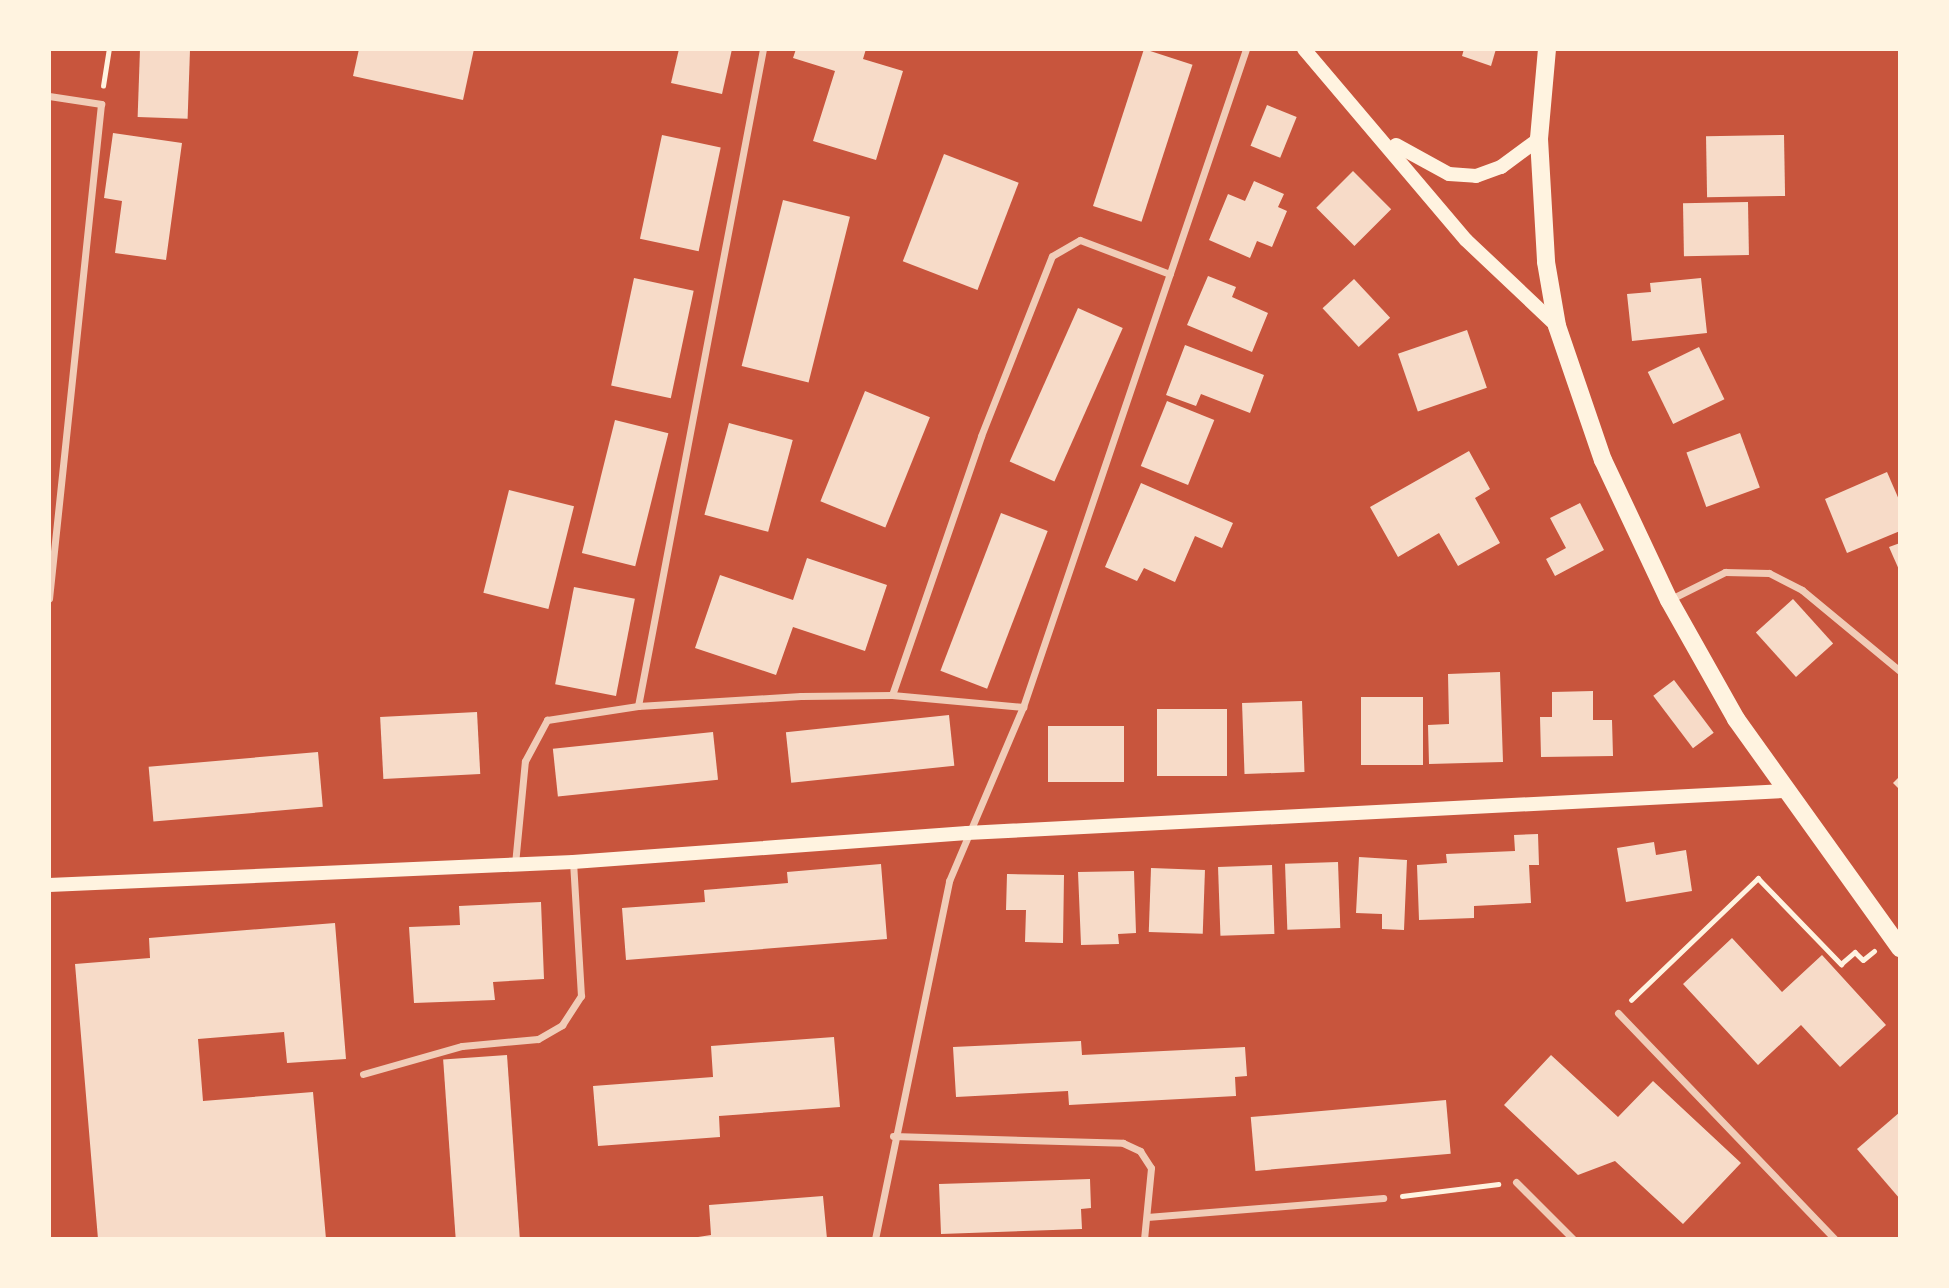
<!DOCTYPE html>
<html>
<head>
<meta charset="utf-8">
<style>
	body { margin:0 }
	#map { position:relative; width:1949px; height:1288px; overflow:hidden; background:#c8553d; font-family:"Alegreya Sans",sans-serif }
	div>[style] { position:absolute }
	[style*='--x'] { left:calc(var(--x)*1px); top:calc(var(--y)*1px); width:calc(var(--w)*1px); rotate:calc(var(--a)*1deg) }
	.building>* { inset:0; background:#f7dbc8; transform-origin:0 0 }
	.path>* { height:4.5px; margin:-2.25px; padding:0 2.25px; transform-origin:2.25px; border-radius:2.25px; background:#fff3e0 }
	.minor>* { height:7px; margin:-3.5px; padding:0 3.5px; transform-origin:3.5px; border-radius:3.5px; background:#f1ccb7 }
	.secondary>* { height:14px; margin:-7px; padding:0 7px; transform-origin:7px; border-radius:7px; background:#fff3e0 }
	.primary>* { height:18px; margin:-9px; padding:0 9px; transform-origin:9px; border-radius:9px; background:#fff3e0 }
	span { translate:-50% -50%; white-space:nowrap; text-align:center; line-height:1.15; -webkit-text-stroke:5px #fff3e0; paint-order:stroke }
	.frame { position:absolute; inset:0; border:51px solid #fff3e0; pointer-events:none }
</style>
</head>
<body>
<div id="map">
	<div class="building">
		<i style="left:140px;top:49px;width:50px;height:68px;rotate:2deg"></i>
		<i style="clip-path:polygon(359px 49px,474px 49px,463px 100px,353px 76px)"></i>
		<i style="clip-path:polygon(679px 49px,732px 49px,722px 94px,671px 83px)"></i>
		<i style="clip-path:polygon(796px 49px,866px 49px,863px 59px,903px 71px,876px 160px,813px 141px,835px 71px,793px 58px)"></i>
		<i style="left:1144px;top:49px;width:51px;height:165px;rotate:18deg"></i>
		<i style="clip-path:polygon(1464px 49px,1496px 49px,1491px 66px,1462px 56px)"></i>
		<i style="left:1267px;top:105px;width:32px;height:44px;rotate:22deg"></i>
		<i style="clip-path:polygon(113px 133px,182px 143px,166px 260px,115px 253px,122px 201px,104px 198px)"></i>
		<i style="left:662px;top:135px;width:60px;height:106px;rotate:12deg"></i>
		<i style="left:1784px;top:135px;width:61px;height:78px;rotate:89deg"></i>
		<i style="left:944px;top:154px;width:80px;height:115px;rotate:21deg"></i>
		<i style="left:1353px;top:171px;width:54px;height:52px;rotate:45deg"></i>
		<i style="clip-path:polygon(1254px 181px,1284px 194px,1278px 207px,1287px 211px,1272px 247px,1257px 241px,1250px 258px,1209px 240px,1228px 194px,1245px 201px)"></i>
		<i style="left:783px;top:200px;width:69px;height:171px;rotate:14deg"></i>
		<i style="left:1748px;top:202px;width:53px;height:65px;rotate:89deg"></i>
		<i style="clip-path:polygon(1208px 276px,1236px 287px,1232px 297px,1268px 313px,1252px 352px,1187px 325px)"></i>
		<i style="left:634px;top:278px;width:61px;height:110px;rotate:12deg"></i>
		<i style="clip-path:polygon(1701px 278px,1707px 333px,1632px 341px,1627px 294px,1651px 292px,1650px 283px)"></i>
		<i style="left:1354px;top:279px;width:53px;height:43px;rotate:47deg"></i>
		<i style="left:1078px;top:308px;width:49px;height:168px;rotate:24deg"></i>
		<i style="left:1467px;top:330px;width:61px;height:73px;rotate:71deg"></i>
		<i style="clip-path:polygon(1185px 345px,1264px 375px,1250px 413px,1201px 394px,1196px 406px,1166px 395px)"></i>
		<i style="left:1699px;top:347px;width:58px;height:57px;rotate:64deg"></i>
		<i style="left:865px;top:391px;width:70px;height:119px;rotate:22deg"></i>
		<i style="left:1167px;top:401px;width:51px;height:70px;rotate:22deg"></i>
		<i style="left:615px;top:420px;width:55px;height:137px;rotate:14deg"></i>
		<i style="left:729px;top:423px;width:66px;height:95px;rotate:15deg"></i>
		<i style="left:1740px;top:433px;width:58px;height:57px;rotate:70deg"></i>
		<i style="clip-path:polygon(1469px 451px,1490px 489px,1475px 498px,1500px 543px,1458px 566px,1439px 533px,1398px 557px,1370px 507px)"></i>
		<i style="clip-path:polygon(1887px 472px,1900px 502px,1900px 531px,1847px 553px,1825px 499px)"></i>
		<i style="clip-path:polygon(1141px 483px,1233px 523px,1222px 548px,1195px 536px,1175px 582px,1144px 568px,1137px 581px,1105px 567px)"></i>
		<i style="left:509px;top:490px;width:67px;height:106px;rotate:14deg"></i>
		<i style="clip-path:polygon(1580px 503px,1604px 550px,1555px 576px,1546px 559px,1566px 548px,1550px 518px)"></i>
		<i style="left:1001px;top:513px;width:50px;height:169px;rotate:21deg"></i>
		<i style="clip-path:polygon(1900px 543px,1900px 572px,1889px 547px)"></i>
		<i style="clip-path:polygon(807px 558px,887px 585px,865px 651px,793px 627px,776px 675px,695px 648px,720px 575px,793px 600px)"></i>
		<i style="left:574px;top:587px;width:62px;height:99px;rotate:11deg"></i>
		<i style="left:1793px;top:599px;width:60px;height:50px;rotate:48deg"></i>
		<i style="clip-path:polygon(1500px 672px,1503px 762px,1429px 764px,1428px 725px,1449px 724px,1448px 674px)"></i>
		<i style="left:1674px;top:680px;width:66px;height:26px;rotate:53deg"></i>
		<i style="clip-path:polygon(1593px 691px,1593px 720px,1612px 720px,1613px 756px,1541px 757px,1540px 717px,1552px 717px,1552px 692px)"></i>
		<i style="left:1361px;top:697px;width:62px;height:68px"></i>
		<i style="left:1302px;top:701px;width:71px;height:60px;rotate:88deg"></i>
		<i style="left:1157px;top:709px;width:70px;height:67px"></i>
		<i style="left:477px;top:712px;width:62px;height:97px;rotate:87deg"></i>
		<i style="left:949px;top:715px;width:51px;height:164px;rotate:84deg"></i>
		<i style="left:1048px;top:726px;width:76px;height:56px"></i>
		<i style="left:713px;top:732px;width:48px;height:161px;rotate:84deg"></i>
		<i style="left:318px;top:752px;width:55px;height:170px;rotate:85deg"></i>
		<i style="clip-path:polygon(1900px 776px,1900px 790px,1893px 783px)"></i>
		<i style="clip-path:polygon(1538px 834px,1539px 865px,1529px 865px,1531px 903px,1474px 906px,1474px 918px,1419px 920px,1417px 865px,1447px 863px,1446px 854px,1515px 851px,1514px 835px)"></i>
		<i style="clip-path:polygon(1654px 842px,1656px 855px,1686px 850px,1692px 891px,1626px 902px,1617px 848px)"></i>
		<i style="clip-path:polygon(1359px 857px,1407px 860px,1404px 930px,1382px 929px,1382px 914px,1356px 913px)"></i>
		<i style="left:1338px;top:862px;width:66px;height:53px;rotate:88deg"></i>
		<i style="clip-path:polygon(881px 864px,887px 939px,626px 960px,622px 908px,705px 902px,704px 890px,788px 883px,787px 872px)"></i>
		<i style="left:1272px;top:865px;width:69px;height:54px;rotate:88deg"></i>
		<i style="left:1151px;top:868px;width:54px;height:64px;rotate:2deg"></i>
		<i style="clip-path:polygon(1134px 871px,1136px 933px,1118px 934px,1119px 944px,1081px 945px,1078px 872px)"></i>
		<i style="clip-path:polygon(1007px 874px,1064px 875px,1063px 943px,1025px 942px,1026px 910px,1006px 910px)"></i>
		<i style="clip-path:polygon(541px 902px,544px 979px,493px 982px,495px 1000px,414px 1003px,409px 927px,460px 925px,459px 906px)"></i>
		<i style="clip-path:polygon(335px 923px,346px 1059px,287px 1063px,284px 1032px,198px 1039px,203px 1101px,313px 1092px,326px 1239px,98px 1239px,75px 964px,150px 958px,149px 938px)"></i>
		<i style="clip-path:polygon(1732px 938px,1782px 992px,1822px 955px,1886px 1025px,1840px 1067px,1801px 1025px,1758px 1065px,1683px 984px)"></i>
		<i style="clip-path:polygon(834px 1037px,840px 1107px,719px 1116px,720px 1137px,598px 1146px,593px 1086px,713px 1077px,711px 1046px)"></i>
		<i style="clip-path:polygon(1081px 1041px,1082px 1055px,1245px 1047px,1247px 1076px,1235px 1077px,1236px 1096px,1069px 1105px,1068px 1091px,956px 1097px,953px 1047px)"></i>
		<i style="left:507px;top:1055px;width:184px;height:64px;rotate:86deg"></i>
		<i style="clip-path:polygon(1551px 1055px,1618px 1117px,1653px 1081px,1741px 1163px,1683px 1224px,1615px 1161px,1578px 1175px,1504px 1105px)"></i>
		<i style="left:1446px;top:1100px;width:54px;height:196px;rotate:85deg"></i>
		<i style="clip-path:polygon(1900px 1112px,1900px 1199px,1857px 1149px)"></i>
		<i style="clip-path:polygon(1090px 1179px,1091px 1208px,1081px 1209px,1082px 1229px,941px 1234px,939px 1184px)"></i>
		<i style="clip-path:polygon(823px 1196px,827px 1239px,685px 1239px,711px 1235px,709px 1205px)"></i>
	</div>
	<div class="path">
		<i style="--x:103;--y:86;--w:37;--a:-81"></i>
		<i style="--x:1631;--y:1000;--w:176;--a:-43.8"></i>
		<i style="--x:1758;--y:878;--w:120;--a:46"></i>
		<i style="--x:1841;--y:964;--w:18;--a:-41"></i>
		<i style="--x:1855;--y:952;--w:11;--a:45"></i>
		<i style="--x:1863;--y:960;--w:14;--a:-39"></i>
		<i style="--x:1402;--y:1196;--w:97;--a:-7.1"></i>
	</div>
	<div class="minor">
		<i style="--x:49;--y:96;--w:53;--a:8.7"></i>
		<i style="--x:101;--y:104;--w:497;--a:96"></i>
		<i style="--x:1669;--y:600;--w:63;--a:-26.6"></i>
		<i style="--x:1725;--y:572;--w:44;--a:1.3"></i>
		<i style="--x:1769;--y:573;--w:37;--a:27"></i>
		<i style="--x:1802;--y:590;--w:127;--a:39.6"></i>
		<i style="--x:892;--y:695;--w:274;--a:-71"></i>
		<i style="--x:981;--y:436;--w:193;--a:-68.5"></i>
		<i style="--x:1052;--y:256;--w:32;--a:-30"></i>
		<i style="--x:1080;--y:240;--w:96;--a:20.7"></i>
		<i style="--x:638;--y:706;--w:669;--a:-79.23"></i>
		<i style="--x:515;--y:864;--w:103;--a:-84.5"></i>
		<i style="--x:525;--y:761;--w:47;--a:-61.8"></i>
		<i style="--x:547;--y:720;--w:92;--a:-8.7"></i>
		<i style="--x:638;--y:706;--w:163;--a:-3.5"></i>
		<i style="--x:801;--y:696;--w:91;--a:-0.6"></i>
		<i style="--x:892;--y:695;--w:132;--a:5.2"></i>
		<i style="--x:1618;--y:1013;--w:313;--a:46.2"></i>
		<i style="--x:363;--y:1074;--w:103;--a:-15.8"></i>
		<i style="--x:462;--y:1046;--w:76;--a:-5.3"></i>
		<i style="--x:538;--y:1039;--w:28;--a:-30"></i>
		<i style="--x:562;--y:1025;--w:35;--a:-57"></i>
		<i style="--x:581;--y:996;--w:134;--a:-93.4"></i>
		<i style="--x:893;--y:1136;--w:230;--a:1.7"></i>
		<i style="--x:1123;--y:1143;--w:19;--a:25"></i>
		<i style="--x:1140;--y:1151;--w:20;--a:57"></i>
		<i style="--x:1151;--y:1168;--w:71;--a:95.6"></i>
		<i style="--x:1516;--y:1182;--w:81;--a:45"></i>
		<i style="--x:1147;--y:1217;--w:237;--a:-4.6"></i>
		<i style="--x:875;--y:1239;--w:366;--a:-78.3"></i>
		<i style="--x:949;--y:881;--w:189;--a:-67"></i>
		<i style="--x:1023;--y:707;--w:695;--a:-71.28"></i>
	</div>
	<div class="secondary">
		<i style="--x:1304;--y:49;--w:250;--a:49.7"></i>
		<i style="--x:1466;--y:240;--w:125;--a:43.4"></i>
		<i style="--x:1396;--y:145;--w:60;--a:28.7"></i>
		<i style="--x:1449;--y:174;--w:27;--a:4"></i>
		<i style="--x:1476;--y:176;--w:27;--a:-20"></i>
		<i style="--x:1501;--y:167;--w:47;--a:-36.4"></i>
		<i style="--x:49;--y:885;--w:525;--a:-2.51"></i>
		<i style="--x:573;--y:862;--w:395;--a:-4.2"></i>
		<i style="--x:967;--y:833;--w:818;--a:-2.94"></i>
	</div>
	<div class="primary">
		<i style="--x:1547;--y:49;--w:90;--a:95.1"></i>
		<i style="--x:1539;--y:139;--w:123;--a:86.7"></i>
		<i style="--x:1546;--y:262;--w:65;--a:80.2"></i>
		<i style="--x:1557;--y:326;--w:142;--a:71.1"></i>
		<i style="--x:1603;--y:460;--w:155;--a:64.8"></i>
		<i style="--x:1669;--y:600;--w:137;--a:60.6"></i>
		<i style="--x:1736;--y:719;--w:282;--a:54.4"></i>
	</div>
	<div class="frame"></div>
</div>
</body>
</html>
